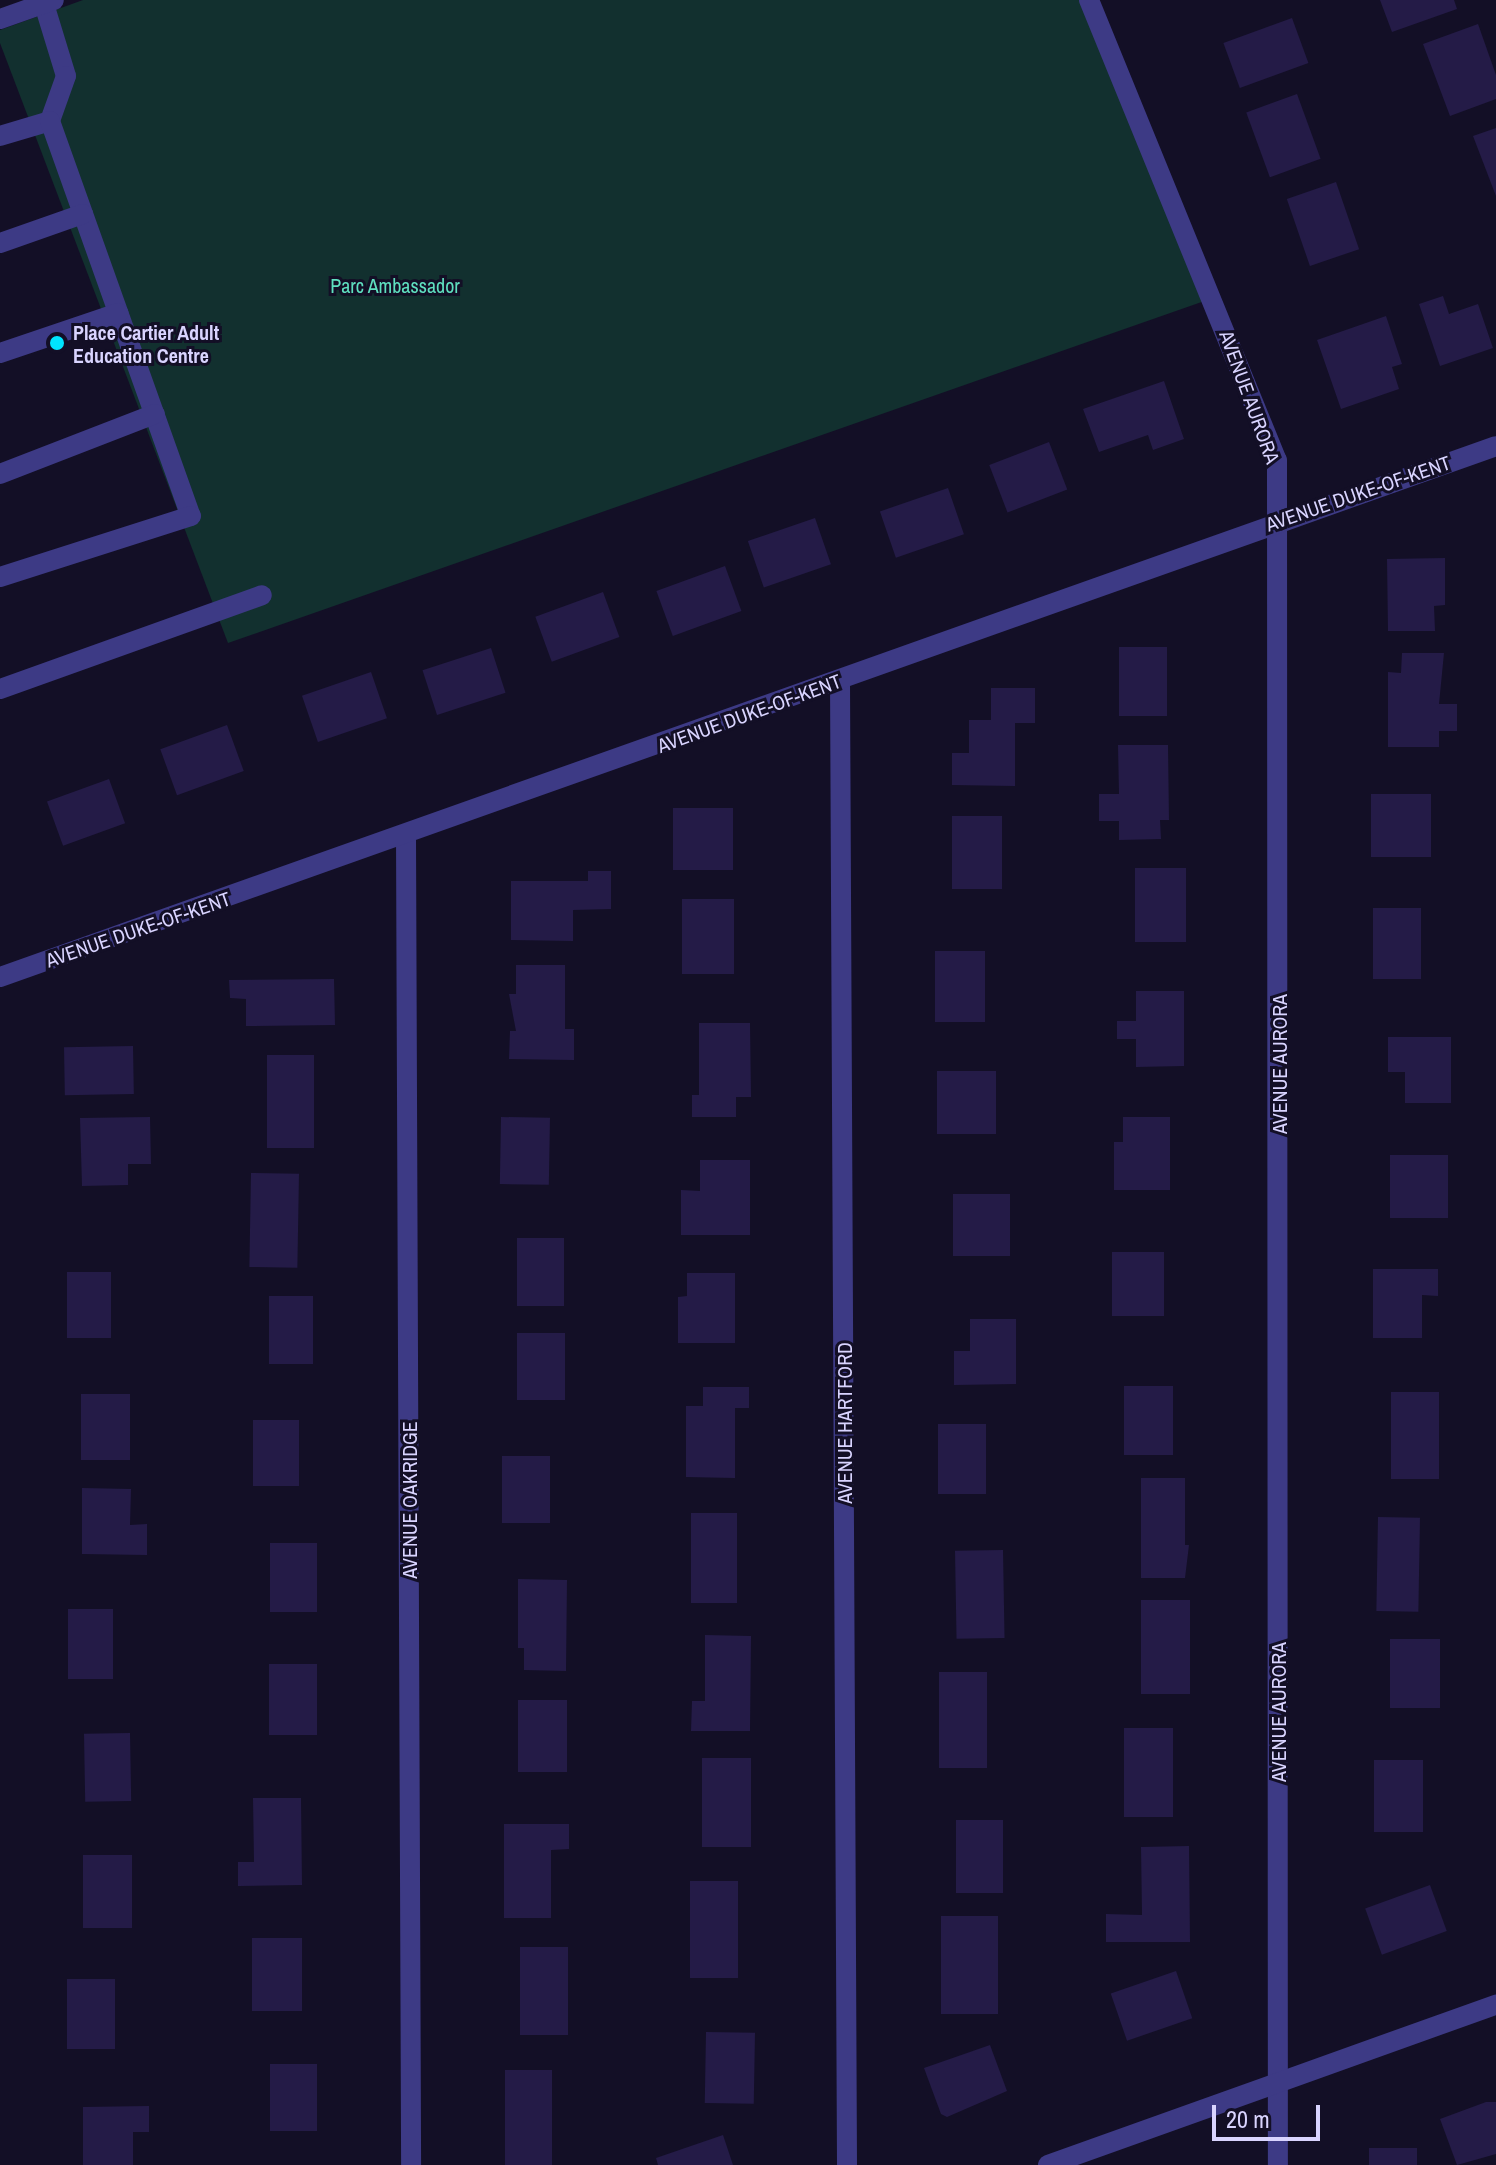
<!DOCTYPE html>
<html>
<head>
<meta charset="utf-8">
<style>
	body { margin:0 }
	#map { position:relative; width:1496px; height:2165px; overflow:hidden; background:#130f26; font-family:"Archivo Narrow",sans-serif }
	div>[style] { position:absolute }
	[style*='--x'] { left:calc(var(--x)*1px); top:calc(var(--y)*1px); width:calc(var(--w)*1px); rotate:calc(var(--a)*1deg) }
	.green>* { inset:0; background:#12302f }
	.building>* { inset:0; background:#241b47; transform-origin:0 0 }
	.lane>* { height:20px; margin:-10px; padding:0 10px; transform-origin:10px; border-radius:10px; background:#3d3a85 }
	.street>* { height:20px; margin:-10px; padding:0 10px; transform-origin:10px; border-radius:10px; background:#3d3a85 }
	.dots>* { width:22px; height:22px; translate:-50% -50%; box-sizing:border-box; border:4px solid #130f26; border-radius:50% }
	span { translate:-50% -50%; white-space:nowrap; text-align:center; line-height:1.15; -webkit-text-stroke:6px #130f26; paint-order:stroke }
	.park-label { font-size:20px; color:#5fe0c0 }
	.poi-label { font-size:20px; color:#d9d4ff; font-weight:700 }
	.left { translate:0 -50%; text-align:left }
	.street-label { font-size:20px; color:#d9d4ff }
	.scale { position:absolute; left:1212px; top:2105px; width:108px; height:36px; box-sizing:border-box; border:4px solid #d9d4ff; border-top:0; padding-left:10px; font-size:24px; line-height:28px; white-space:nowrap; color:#d9d4ff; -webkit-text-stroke:6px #130f26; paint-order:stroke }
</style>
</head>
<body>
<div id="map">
	<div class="green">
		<i style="clip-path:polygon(83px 0,1085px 0,1213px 298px,228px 643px,0 43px,0 30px)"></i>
	</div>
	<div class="building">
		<i style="clip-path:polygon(1380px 0,1454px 0,1457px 9px,1392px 32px)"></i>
		<i style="left:1292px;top:18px;width:48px;height:73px;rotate:70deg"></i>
		<i style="clip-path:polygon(1478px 24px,1496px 75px,1496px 99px,1450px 116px,1423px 44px)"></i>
		<i style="left:1297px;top:94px;width:69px;height:54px;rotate:70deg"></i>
		<i style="clip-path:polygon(1496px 128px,1496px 196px,1473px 136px)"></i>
		<i style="left:1336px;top:182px;width:71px;height:52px;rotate:71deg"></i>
		<i style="clip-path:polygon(1443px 296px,1449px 314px,1478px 304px,1493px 348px,1440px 366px,1419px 304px)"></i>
		<i style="clip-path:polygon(1386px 316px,1402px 364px,1392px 367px,1399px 389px,1341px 409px,1317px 340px)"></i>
		<i style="clip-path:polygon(1164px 381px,1184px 439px,1153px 450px,1148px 435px,1099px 452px,1083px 409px)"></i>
		<i style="left:1049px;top:442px;width:51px;height:64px;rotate:69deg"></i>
		<i style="left:948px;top:488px;width:49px;height:72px;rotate:71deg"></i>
		<i style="left:815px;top:518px;width:49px;height:71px;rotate:71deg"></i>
		<i style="clip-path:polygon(1445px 558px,1445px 605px,1434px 606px,1435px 631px,1388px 631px,1387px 559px)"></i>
		<i style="left:725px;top:566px;width:48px;height:73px;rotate:70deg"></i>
		<i style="left:603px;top:592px;width:48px;height:72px;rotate:70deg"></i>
		<i style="left:1119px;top:647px;width:48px;height:69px"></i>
		<i style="left:491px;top:648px;width:47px;height:72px;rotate:72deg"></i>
		<i style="clip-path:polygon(1402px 653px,1444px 653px,1439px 704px,1457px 704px,1457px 731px,1439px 731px,1439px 747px,1388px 747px,1388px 672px,1401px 673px)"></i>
		<i style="left:371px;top:672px;width:49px;height:73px;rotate:71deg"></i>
		<i style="clip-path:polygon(991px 688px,1035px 688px,1035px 723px,1015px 723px,1015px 786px,952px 785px,952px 753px,969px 753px,969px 720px,991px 720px)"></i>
		<i style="left:227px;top:725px;width:49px;height:71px;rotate:70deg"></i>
		<i style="clip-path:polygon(1118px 745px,1168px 745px,1169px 820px,1160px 820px,1161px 839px,1119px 840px,1119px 821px,1099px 821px,1099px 794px,1119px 794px)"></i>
		<i style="left:109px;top:779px;width:47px;height:66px;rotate:70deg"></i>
		<i style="left:1371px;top:794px;width:60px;height:63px"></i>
		<i style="left:673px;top:808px;width:60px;height:62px"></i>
		<i style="left:952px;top:816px;width:50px;height:73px"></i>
		<i style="left:1186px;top:868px;width:74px;height:51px;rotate:90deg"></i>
		<i style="clip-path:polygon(588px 871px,611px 871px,611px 909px,573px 910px,573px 941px,511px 940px,511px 881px,588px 881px)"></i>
		<i style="left:682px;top:899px;width:52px;height:75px"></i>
		<i style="left:1373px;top:908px;width:48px;height:71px"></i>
		<i style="left:935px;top:951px;width:50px;height:71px"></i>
		<i style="clip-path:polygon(516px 965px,565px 965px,565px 1029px,574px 1029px,574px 1060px,509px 1059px,510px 1031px,516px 1031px,509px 994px,516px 994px)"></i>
		<i style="clip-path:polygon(334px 979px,335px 1025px,246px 1026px,246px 999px,230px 998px,229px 980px)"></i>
		<i style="clip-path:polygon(1136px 991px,1184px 991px,1184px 1066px,1136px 1067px,1136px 1039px,1117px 1039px,1117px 1021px,1136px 1021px)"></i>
		<i style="clip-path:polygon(699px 1023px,750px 1023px,751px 1097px,736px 1097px,736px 1117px,692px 1117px,692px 1095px,699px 1095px)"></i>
		<i style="clip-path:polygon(1388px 1037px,1451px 1037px,1451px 1103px,1405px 1103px,1405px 1072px,1388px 1072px)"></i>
		<i style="left:133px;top:1046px;width:48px;height:69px;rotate:89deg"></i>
		<i style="left:314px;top:1055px;width:93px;height:47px;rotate:90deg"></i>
		<i style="left:937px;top:1071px;width:59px;height:63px"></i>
		<i style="clip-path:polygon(150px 1117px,151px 1164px,128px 1164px,128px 1185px,82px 1186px,80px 1118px)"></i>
		<i style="left:501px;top:1117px;width:49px;height:67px;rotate:1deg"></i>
		<i style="clip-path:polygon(1123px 1117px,1170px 1117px,1170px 1190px,1114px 1190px,1114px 1142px,1123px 1142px)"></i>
		<i style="left:1390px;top:1155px;width:58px;height:63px"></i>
		<i style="clip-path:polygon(700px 1160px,750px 1160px,750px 1235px,681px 1235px,681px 1190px,700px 1191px)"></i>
		<i style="left:251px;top:1173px;width:48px;height:94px;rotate:1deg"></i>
		<i style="left:953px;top:1194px;width:57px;height:62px"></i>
		<i style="left:517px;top:1238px;width:47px;height:68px"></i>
		<i style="left:1112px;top:1252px;width:52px;height:64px"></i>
		<i style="clip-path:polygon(1373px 1269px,1438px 1269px,1438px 1296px,1422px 1295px,1422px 1338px,1373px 1338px)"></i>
		<i style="left:111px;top:1272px;width:66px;height:44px;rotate:90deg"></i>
		<i style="clip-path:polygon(687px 1273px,735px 1273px,735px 1343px,678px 1343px,678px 1297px,687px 1296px)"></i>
		<i style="left:313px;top:1296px;width:68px;height:44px;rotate:90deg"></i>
		<i style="clip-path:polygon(970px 1319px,1016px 1319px,1016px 1384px,954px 1385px,954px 1351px,970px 1351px)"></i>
		<i style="left:517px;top:1333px;width:48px;height:67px"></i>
		<i style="left:1124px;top:1386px;width:49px;height:69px"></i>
		<i style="clip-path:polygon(703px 1387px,749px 1387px,749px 1408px,735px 1408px,735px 1478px,686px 1477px,686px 1406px,703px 1406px)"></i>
		<i style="left:1439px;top:1392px;width:87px;height:48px;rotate:90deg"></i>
		<i style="left:130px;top:1394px;width:66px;height:49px;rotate:90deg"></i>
		<i style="left:253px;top:1420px;width:46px;height:66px"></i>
		<i style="left:986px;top:1424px;width:70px;height:48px;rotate:90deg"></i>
		<i style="left:502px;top:1456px;width:48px;height:67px"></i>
		<i style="clip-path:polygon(1141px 1478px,1185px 1478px,1185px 1545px,1189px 1545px,1185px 1578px,1141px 1578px)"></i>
		<i style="clip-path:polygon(82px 1488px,131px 1489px,130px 1525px,147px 1524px,147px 1555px,82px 1554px)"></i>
		<i style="left:691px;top:1513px;width:46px;height:90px"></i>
		<i style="left:1378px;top:1517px;width:42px;height:94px;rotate:1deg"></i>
		<i style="left:270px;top:1543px;width:47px;height:69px"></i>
		<i style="left:1003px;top:1550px;width:88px;height:48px;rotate:89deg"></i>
		<i style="clip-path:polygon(518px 1579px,567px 1580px,566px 1671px,524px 1670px,524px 1648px,518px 1648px)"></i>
		<i style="left:1141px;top:1600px;width:49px;height:94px"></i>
		<i style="left:68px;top:1609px;width:45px;height:70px"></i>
		<i style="clip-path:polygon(705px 1635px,751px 1636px,750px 1731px,691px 1731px,692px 1701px,705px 1701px)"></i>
		<i style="left:1390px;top:1639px;width:50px;height:69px"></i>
		<i style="left:269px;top:1664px;width:48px;height:71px"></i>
		<i style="left:939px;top:1672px;width:48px;height:96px"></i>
		<i style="left:518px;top:1700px;width:49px;height:72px"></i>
		<i style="left:1173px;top:1728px;width:89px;height:49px;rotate:90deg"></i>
		<i style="left:130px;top:1733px;width:68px;height:46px;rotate:89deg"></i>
		<i style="left:702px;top:1758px;width:49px;height:89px"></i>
		<i style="left:1374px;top:1760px;width:49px;height:72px"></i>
		<i style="clip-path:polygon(253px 1798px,301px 1798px,302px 1885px,238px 1886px,238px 1862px,254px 1862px)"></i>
		<i style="left:956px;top:1820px;width:47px;height:73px"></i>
		<i style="clip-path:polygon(504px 1824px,569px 1824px,569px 1849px,551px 1850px,551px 1918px,504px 1918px)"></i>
		<i style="clip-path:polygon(1189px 1846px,1190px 1942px,1106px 1942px,1106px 1914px,1142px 1915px,1141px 1847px)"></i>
		<i style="left:132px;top:1855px;width:73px;height:49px;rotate:90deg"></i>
		<i style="left:690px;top:1881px;width:48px;height:97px"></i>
		<i style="left:1430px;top:1885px;width:49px;height:69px;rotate:70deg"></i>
		<i style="left:941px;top:1916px;width:57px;height:98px"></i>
		<i style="left:252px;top:1938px;width:50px;height:73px"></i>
		<i style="left:520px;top:1947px;width:48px;height:88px"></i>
		<i style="left:1176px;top:1971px;width:50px;height:69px;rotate:71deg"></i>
		<i style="left:67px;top:1979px;width:48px;height:70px"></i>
		<i style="left:706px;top:2032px;width:49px;height:71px;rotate:1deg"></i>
		<i style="clip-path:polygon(990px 2045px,1007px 2091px,947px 2117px,941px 2114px,924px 2068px)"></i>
		<i style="left:270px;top:2064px;width:47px;height:67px"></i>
		<i style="left:505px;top:2070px;width:47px;height:95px"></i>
		<i style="clip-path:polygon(1486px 2102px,1496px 2102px,1496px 2154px,1457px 2165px,1440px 2119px)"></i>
		<i style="clip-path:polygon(149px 2106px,149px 2132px,133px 2132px,133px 2165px,83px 2165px,83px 2107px)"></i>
		<i style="clip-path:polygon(723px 2135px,733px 2165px,658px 2165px,656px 2158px)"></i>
		<i style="left:1369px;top:2148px;width:48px;height:17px"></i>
	</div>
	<div class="lane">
		<i style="--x:44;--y:4;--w:75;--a:73"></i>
		<i style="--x:66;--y:76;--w:48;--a:109.6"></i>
		<i style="--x:0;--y:136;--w:52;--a:-16.7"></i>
		<i style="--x:50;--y:121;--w:419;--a:70.4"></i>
		<i style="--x:191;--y:516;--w:201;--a:162.3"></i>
		<i style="--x:0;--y:243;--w:88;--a:-19.3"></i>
		<i style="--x:0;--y:353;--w:125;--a:-18.7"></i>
		<i style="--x:0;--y:474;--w:166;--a:-21.2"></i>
		<i style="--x:0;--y:689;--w:278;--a:-19.7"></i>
	</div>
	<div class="street">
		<i style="--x:1089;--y:0;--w:497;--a:67.8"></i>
		<i style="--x:1277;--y:460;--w:1705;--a:89.97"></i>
		<i style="--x:0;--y:19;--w:57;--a:-19.4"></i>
		<i style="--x:840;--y:680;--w:1485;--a:89.73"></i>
		<i style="--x:406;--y:835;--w:1330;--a:89.78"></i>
		<i style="--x:0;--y:977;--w:1587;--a:-19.54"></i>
		<i style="--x:1048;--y:2165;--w:476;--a:-19.7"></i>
	</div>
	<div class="dots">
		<i style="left:57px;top:343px;background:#00e5ff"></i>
	</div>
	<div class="park-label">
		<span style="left:395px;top:285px">Parc Ambassador</span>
	</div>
	<div class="poi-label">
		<span class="left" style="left:73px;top:344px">Place Cartier Adult<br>Education Centre</span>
	</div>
	<div class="street-label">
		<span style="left:1250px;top:397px;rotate:70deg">AVENUE AURORA</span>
		<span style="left:1358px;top:493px;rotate:-19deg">AVENUE DUKE-OF-KENT</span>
		<span style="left:749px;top:713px;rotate:-20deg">AVENUE DUKE-OF-KENT</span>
		<span style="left:138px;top:929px;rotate:-19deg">AVENUE DUKE-OF-KENT</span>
		<span style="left:1279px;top:1064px;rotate:-90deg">AVENUE AURORA</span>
		<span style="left:844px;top:1423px;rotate:-90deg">AVENUE HARTFORD</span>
		<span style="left:409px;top:1500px;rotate:-90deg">AVENUE OAKRIDGE</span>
		<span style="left:1278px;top:1712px;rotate:-90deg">AVENUE AURORA</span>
	</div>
	<div class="scale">20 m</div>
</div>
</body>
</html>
